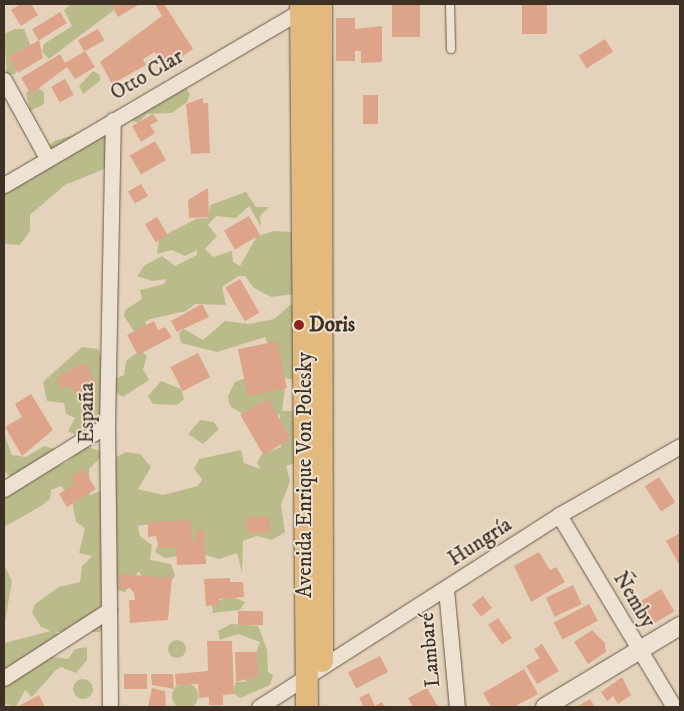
<!DOCTYPE html>
<html>
<head>
<meta charset="utf-8">
<style>
	body { margin:0 }
	#map { position:relative; width:684px; height:711px; overflow:hidden; background:#e4d3ba; font-family:"IM FELL DW Pica",serif }
	div>[style] { position:absolute }
	[style*='--x'] { left:calc(var(--x)*1px); top:calc(var(--y)*1px); width:calc(var(--w)*1px); rotate:calc(var(--a)*1deg) }
	.green>* { inset:0; background:#babb8b }
	.round { border-radius:50% }
	.building>* { inset:0; background:#dda48a; transform-origin:0 0 }
	.roads { filter:drop-shadow(0 0 1px #67594a) drop-shadow(0 0 1px #67594a) }
	.service>* { height:8px; margin:-4px; padding:0 4px; transform-origin:4px; border-radius:4px; background:#ede2d2 }
	.minor>* { height:15px; margin:-7.5px; padding:0 7.5px; transform-origin:7.5px; border-radius:7.5px; background:#ede2d2 }
	.tertiary>* { height:18px; margin:-9px; padding:0 9px; transform-origin:9px; border-radius:9px; background:#ede2d2 }
	.primary>* { height:22px; margin:-11px; padding:0 11px; transform-origin:11px; border-radius:11px; background:#e2ba7d }
	.dots>* { width:14px; height:14px; translate:-50% -50%; box-sizing:border-box; border:2px solid #ede2d2; border-radius:50% }
	span { translate:-50% -50%; white-space:nowrap; text-align:center; line-height:1.15; -webkit-text-stroke:4px #ede2d2; paint-order:stroke }
	.street-label { font-size:21px; color:#3d3024 }
	.poi-label { font-size:21px; color:#3d3024; font-weight:700 }
	.left { translate:0 -50%; text-align:left }
	.frame { position:absolute; inset:0; border:5px solid #3d3024; pointer-events:none }
</style>
</head>
<body>
<div id="map">
	<div class="green">
		<i style="clip-path:polygon(71px 4px,111px 4px,114px 10px,49px 59px,42px 52px,44px 44px,72px 26px,64px 10px)"></i>
		<i style="clip-path:polygon(15px 29px,24px 29px,31px 47px,15px 74px,7px 75px,4px 34px)"></i>
		<i style="clip-path:polygon(93px 71px,100px 75px,100px 81px,83px 94px,79px 86px)"></i>
		<i style="clip-path:polygon(35px 86px,44px 92px,44px 104px,30px 111px,26px 93px)"></i>
		<i style="clip-path:polygon(185px 86px,190px 95px,187px 102px,172px 113px,147px 114px,138px 123px,127px 118px)"></i>
		<i style="clip-path:polygon(96px 128px,116px 136px,114px 165px,65px 185px,30px 215px,30px 231px,20px 245px,4px 244px,4px 181px,17px 177px,54px 141px)"></i>
		<i style="clip-path:polygon(246px 192px,256px 207px,269px 207px,260px 216px,261px 227px,249px 206px,236px 218px,216px 216px,208px 225px,217px 236px,205px 249px,213px 257px,232px 251px,233px 262px,240px 266px,257px 236px,274px 231px,291px 232px,307px 244px,298px 462px,286px 466px,290px 481px,281px 505px,285px 532px,272px 540px,257px 536px,243px 541px,242px 573px,237px 553px,219px 559px,199px 553px,165px 558px,155px 552px,159px 542px,150px 524px,138px 526px,140px 536px,152px 545px,150px 560px,171px 564px,175px 576px,164px 588px,144px 581px,139px 571px,125px 592px,109px 588px,100px 599px,119px 609px,115px 626px,99px 632px,55px 632px,66px 638px,47px 656px,68px 659px,75px 649px,87px 647px,87px 660px,76px 673px,61px 667px,56px 670px,32px 697px,25px 690px,16px 707px,4px 704px,4px 643px,51px 631px,41px 627px,32px 613px,35px 604px,59px 587px,80px 582px,82px 566px,92px 556px,79px 553px,85px 528px,76px 522px,71px 496px,61px 486px,51px 490px,50px 499px,41px 506px,4px 527px,4px 496px,12px 478px,4px 471px,4px 434px,12px 455px,26px 457px,44px 446px,55px 449px,46px 470px,66px 463px,86px 446px,105px 453px,89px 469px,90px 495px,105px 489px,113px 459px,126px 452px,140px 454px,151px 467px,138px 489px,163px 495px,198px 486px,202px 479px,194px 469px,199px 459px,241px 450px,244px 463px,260px 469px,257px 462px,262px 454px,281px 447px,280px 414px,271px 421px,247px 417px,230px 406px,228px 396px,235px 382px,248px 377px,285px 388px,282px 411px,295px 411px,303px 293px,271px 297px,254px 288px,245px 276px,238px 276px,222px 287px,226px 305px,195px 304px,186px 311px,150px 319px,145px 322px,151px 333px,135px 333px,124px 316px,125px 310px,142px 299px,140px 290px,164px 284px,167px 279px,152px 281px,137px 276px,145px 265px,162px 256px,175px 266px,197px 255px,197px 250px,185px 256px,172px 250px,157px 254px,159px 238px,196px 219px,208px 218px,210px 205px)"></i>
		<i style="clip-path:polygon(290px 305px,300px 305px,295px 380px,281px 377px,265px 337px,217px 352px,181px 343px,179px 333px,184px 329px,203px 340px,225px 321px,249px 324px,274px 319px)"></i>
		<i style="clip-path:polygon(82px 347px,98px 349px,110px 381px,124px 375px,126px 361px,140px 350px,147px 356px,143px 369px,149px 380px,123px 397px,111px 390px,111px 416px,78px 436px,68px 431px,75px 418px,66px 414px,64px 403px,47px 401px,43px 382px)"></i>
		<i style="clip-path:polygon(161px 381px,181px 389px,184px 399px,177px 405px,153px 404px,148px 396px)"></i>
		<i style="clip-path:polygon(200px 420px,214px 422px,219px 429px,203px 444px,188px 434px)"></i>
		<i style="clip-path:polygon(4px 565px,12px 581px,4px 627px)"></i>
		<i style="clip-path:polygon(231px 596px,245px 602px,240px 610px,213px 613px,212px 603px)"></i>
		<i style="clip-path:polygon(231px 624px,258px 626px,267px 650px,268px 672px,273px 675px,270px 685px,240px 698px,234px 694px,234px 687px,236px 682px,245px 682px,260px 642px,238px 634px,220px 640px,218px 631px)"></i>
		<i class="round" style="left:168px;top:640px;width:18px;height:18px"></i>
		<i class="round" style="left:73px;top:679px;width:20px;height:20px"></i>
		<i class="round" style="left:172px;top:683px;width:26px;height:26px"></i>
	</div>
	<div class="building">
		<i style="clip-path:polygon(21px 4px,31px 4px,38px 15px,21px 26px,11px 10px)"></i>
		<i style="clip-path:polygon(111px 4px,137px 4px,138px 5px,118px 17px)"></i>
		<i style="clip-path:polygon(155px 4px,164px 4px,193px 49px,165px 68px,155px 52px,143px 59px,146px 65px,112px 84px,100px 62px,162px 16px)"></i>
		<i style="left:392px;top:4px;width:28px;height:33px"></i>
		<i style="left:522px;top:4px;width:25px;height:30px"></i>
		<i style="left:60px;top:12px;width:13px;height:33px;rotate:58deg"></i>
		<i style="clip-path:polygon(336px 18px,355px 18px,355px 29px,382px 26px,382px 62px,361px 63px,361px 51px,355px 51px,355px 61px,336px 61px)"></i>
		<i style="left:98px;top:29px;width:13px;height:23px;rotate:61deg"></i>
		<i style="left:605px;top:39px;width:15px;height:31px;rotate:58deg"></i>
		<i style="clip-path:polygon(39px 40px,43px 58px,18px 73px,9px 57px)"></i>
		<i style="clip-path:polygon(85px 51px,95px 67px,75px 79px,67px 67px,31px 94px,21px 78px,60px 54px,65px 63px)"></i>
		<i style="left:65px;top:79px;width:18px;height:16px;rotate:61deg"></i>
		<i style="left:363px;top:95px;width:15px;height:29px"></i>
		<i style="clip-path:polygon(203px 98px,203px 103px,208px 103px,210px 153px,191px 154px,186px 104px)"></i>
		<i style="clip-path:polygon(153px 114px,158px 121px,150px 125px,155px 133px,141px 142px,132px 126px)"></i>
		<i style="left:155px;top:141px;width:22px;height:29px;rotate:60deg"></i>
		<i style="left:141px;top:184px;width:14px;height:15px;rotate:60deg"></i>
		<i style="clip-path:polygon(208px 188px,209px 217px,189px 218px,188px 200px)"></i>
		<i style="left:249px;top:216px;width:22px;height:29px;rotate:60deg"></i>
		<i style="left:157px;top:217px;width:21px;height:14px;rotate:59deg"></i>
		<i style="left:240px;top:279px;width:39px;height:17px;rotate:60deg"></i>
		<i style="clip-path:polygon(202px 304px,209px 317px,177px 332px,171px 321px)"></i>
		<i style="clip-path:polygon(154px 321px,158px 330px,165px 327px,172px 337px,138px 355px,127px 335px)"></i>
		<i style="left:277px;top:341px;width:48px;height:40px;rotate:78deg"></i>
		<i style="left:198px;top:353px;width:27px;height:31px;rotate:63deg"></i>
		<i style="clip-path:polygon(84px 362px,97px 384px,77px 396px,69px 385px,62px 389px,56px 378px)"></i>
		<i style="clip-path:polygon(31px 394px,53px 430px,22px 456px,5px 427px,22px 417px,15px 404px)"></i>
		<i style="left:268px;top:399px;width:46px;height:32px;rotate:60deg"></i>
		<i style="clip-path:polygon(83px 469px,96px 489px,67px 507px,59px 494px,75px 483px,72px 476px)"></i>
		<i style="left:659px;top:477px;width:30px;height:17px;rotate:57deg"></i>
		<i style="left:247px;top:517px;width:23px;height:16px"></i>
		<i style="clip-path:polygon(190px 520px,192px 541px,196px 541px,195px 530px,204px 530px,206px 564px,177px 565px,176px 548px,159px 548px,156px 536px,148px 537px,148px 522px)"></i>
		<i style="clip-path:polygon(680px 533px,680px 566px,666px 541px)"></i>
		<i style="clip-path:polygon(539px 552px,550px 570px,556px 567px,565px 582px,531px 602px,514px 566px)"></i>
		<i style="clip-path:polygon(119px 574px,172px 578px,168px 620px,130px 623px,129px 600px,135px 600px,134px 593px,130px 588px,120px 589px)"></i>
		<i style="clip-path:polygon(230px 578px,230px 582px,243px 582px,244px 597px,219px 599px,219px 605px,206px 606px,204px 579px)"></i>
		<i style="left:573px;top:585px;width:21px;height:30px;rotate:65deg"></i>
		<i style="left:661px;top:589px;width:26px;height:26px;rotate:59deg"></i>
		<i style="left:483px;top:596px;width:15px;height:14px;rotate:53deg"></i>
		<i style="left:589px;top:604px;width:19px;height:40px;rotate:62deg"></i>
		<i style="left:238px;top:611px;width:25px;height:14px"></i>
		<i style="left:498px;top:618px;width:24px;height:12px;rotate:55deg"></i>
		<i style="clip-path:polygon(592px 630px,605px 643px,606px 652px,588px 664px,574px 642px)"></i>
		<i style="clip-path:polygon(207px 641px,232px 641px,234px 694px,223px 695px,223px 705px,209px 705px,209px 697px,199px 698px,198px 684px,176px 685px,175px 674px,208px 671px)"></i>
		<i style="clip-path:polygon(542px 644px,559px 671px,537px 684px,526px 666px,540px 658px,534px 649px)"></i>
		<i style="clip-path:polygon(235px 652px,257px 652px,258px 676px,236px 682px)"></i>
		<i style="left:380px;top:656px;width:18px;height:36px;rotate:63deg"></i>
		<i style="clip-path:polygon(524px 669px,538px 694px,514px 707px,491px 707px,483px 693px)"></i>
		<i style="left:124px;top:674px;width:23px;height:15px"></i>
		<i style="clip-path:polygon(151px 674px,173px 674px,174px 689px,152px 685px)"></i>
		<i style="clip-path:polygon(622px 677px,631px 695px,618px 704px,613px 696px,607px 701px,601px 692px)"></i>
		<i style="clip-path:polygon(152px 688px,165px 691px,166px 707px,148px 707px)"></i>
		<i style="clip-path:polygon(427px 688px,438px 707px,413px 707px,408px 698px)"></i>
		<i style="clip-path:polygon(369px 693px,375px 706px,382px 702px,385px 707px,364px 707px,359px 698px)"></i>
		<i style="clip-path:polygon(39px 695px,45px 707px,17px 707px)"></i>
		<i style="clip-path:polygon(590px 699px,595px 707px,579px 707px,578px 706px)"></i>
	</div>
	<div class="roads">
		<div class="service">
			<i style="--x:450;--y:4;--w:45;--a:88.7"></i>
		</div>
		<div class="minor">
			<i style="--x:4;--y:80;--w:89;--a:61.1"></i>
			<i style="--x:4;--y:185;--w:351;--a:-30.4"></i>
			<i style="--x:4;--y:489;--w:121;--a:-31.9"></i>
			<i style="--x:559;--y:515;--w:224;--a:59.1"></i>
			<i style="--x:446;--y:589;--w:119;--a:84.7"></i>
			<i style="--x:4;--y:678;--w:125;--a:-32.9"></i>
			<i style="--x:110;--y:707;--w:282;--a:-90.6"></i>
			<i style="--x:107;--y:425;--w:305;--a:-88.9"></i>
			<i style="--x:259;--y:707;--w:356;--a:-32.6"></i>
			<i style="--x:559;--y:515;--w:139;--a:-29.7"></i>
		</div>
		<div class="tertiary">
			<i style="--x:545;--y:707;--w:157;--a:-31"></i>
		</div>
		<div class="primary">
			<i style="--x:301;--y:4;--w:703;--a:89.51"></i>
			<i style="--x:321;--y:4;--w:657;--a:89.91"></i>
		</div>
	</div>
	<div class="dots">
		<i style="left:299px;top:325px;background:#8f2418"></i>
	</div>
	<div class="street-label">
		<span style="left:147px;top:75px;rotate:-30deg">Otto Clar</span>
		<span style="left:87px;top:413px;rotate:-90deg">España</span>
		<span style="left:305px;top:475px;rotate:-90deg">Avenida Enrique Von Polesky</span>
		<span style="left:480px;top:542px;rotate:-33deg">Hungría</span>
		<span style="left:634px;top:600px;rotate:59deg">Ñemby</span>
		<span style="left:430px;top:650px;rotate:-95deg">Lambaré</span>
	</div>
	<div class="poi-label">
		<span class="left" style="left:309px;top:325px">Doris</span>
	</div>
	<div class="frame"></div>
</div>
</body>
</html>
